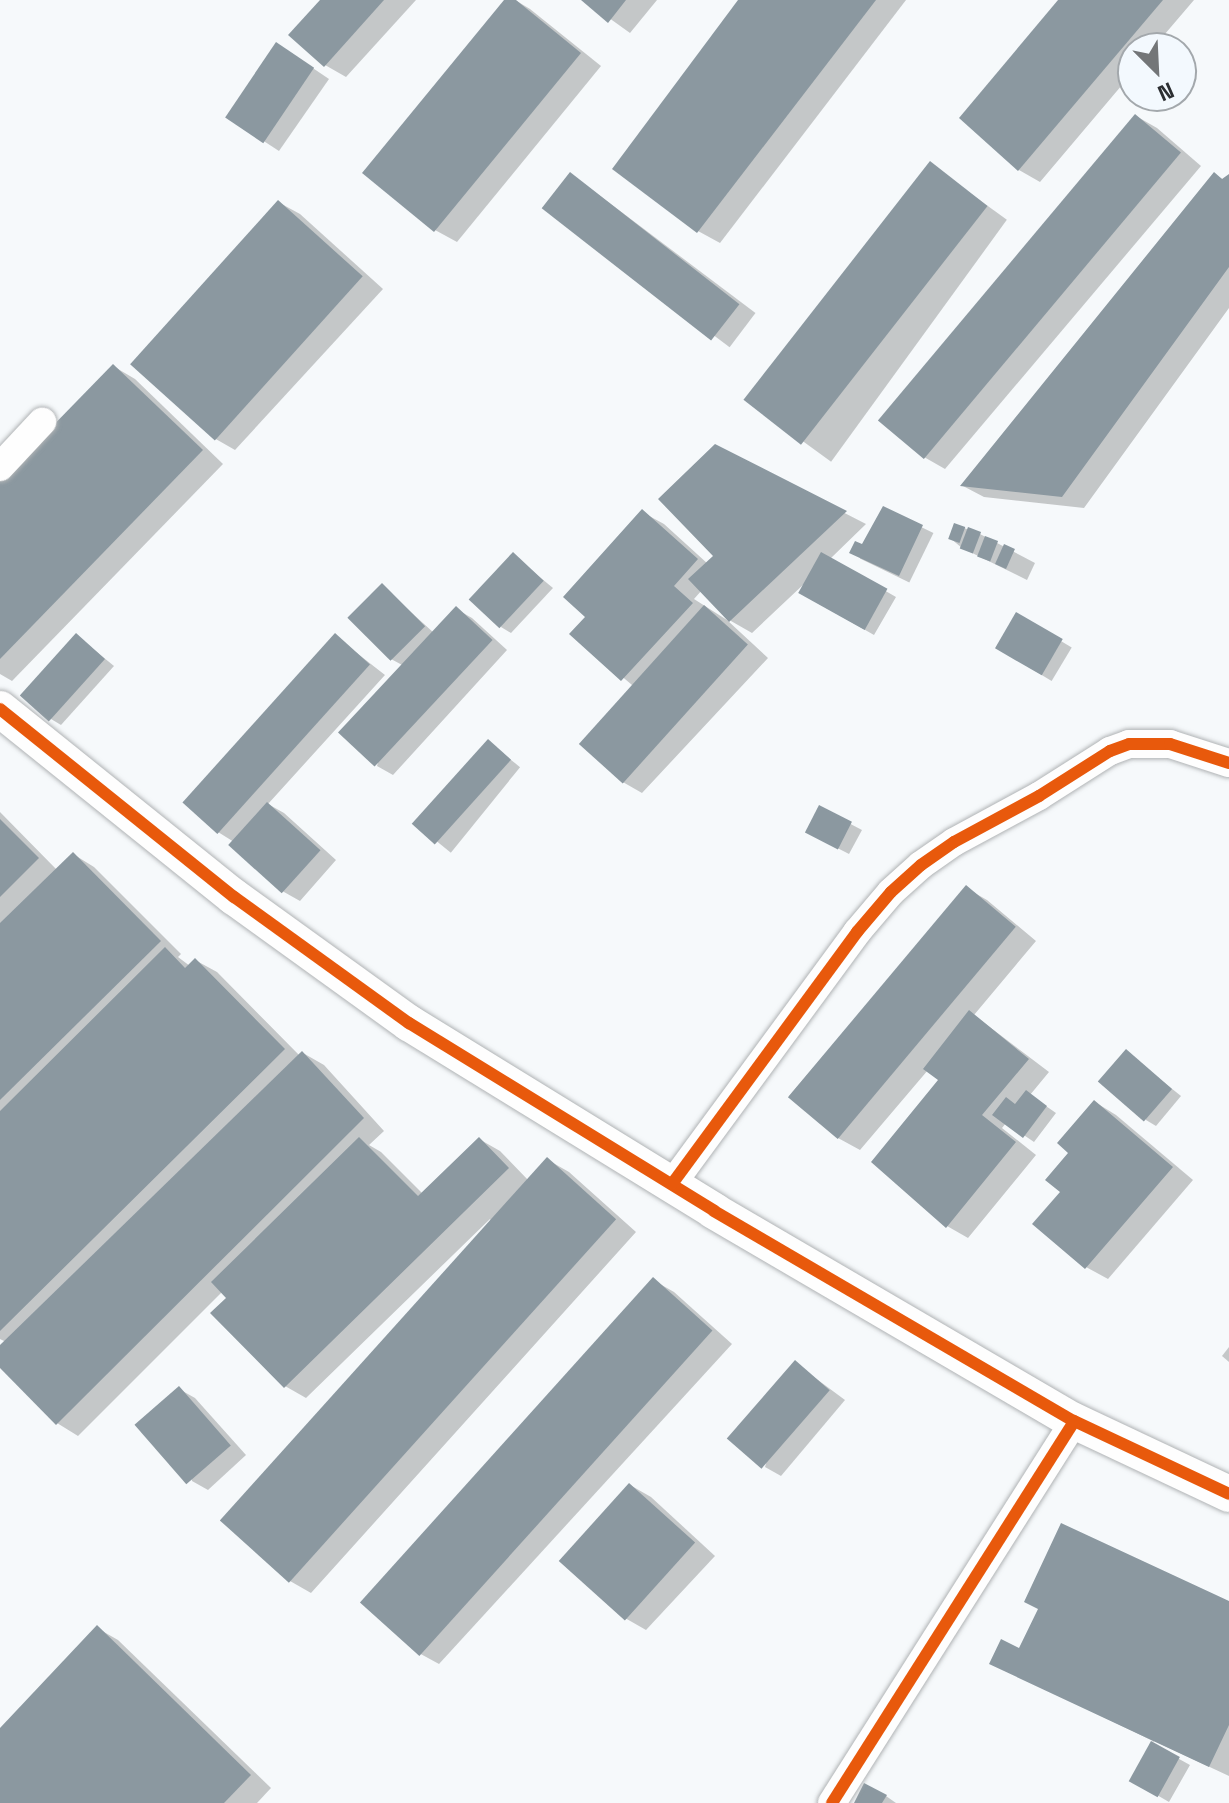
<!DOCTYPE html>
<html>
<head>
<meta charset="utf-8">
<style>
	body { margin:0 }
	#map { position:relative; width:1229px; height:1803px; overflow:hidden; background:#f6f9fb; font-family:"Space Grotesk",sans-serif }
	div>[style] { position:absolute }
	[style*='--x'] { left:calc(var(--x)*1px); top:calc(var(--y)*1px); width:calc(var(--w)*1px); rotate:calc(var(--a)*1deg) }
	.shadow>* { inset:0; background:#0003; transform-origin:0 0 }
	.building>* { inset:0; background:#8b98a0; transform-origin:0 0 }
	.roads { filter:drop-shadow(0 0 2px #b0b3b5) drop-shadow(0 0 2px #b0b3b5) }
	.minor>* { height:28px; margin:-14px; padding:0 14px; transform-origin:14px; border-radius:14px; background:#fefefe }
	.tertiary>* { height:36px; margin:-18px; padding:0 18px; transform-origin:18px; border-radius:18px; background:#fefefe }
	.cycleway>* { height:12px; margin:-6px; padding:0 6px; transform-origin:6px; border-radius:6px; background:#e8590c }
	span { translate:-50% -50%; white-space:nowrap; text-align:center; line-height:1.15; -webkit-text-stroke:8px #f3f9fe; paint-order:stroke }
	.north { position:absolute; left:1117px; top:32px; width:80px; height:80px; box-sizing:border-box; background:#f3f9fe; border:2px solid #a3a8ac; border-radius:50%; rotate:156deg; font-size:22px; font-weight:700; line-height:32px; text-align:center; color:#2c2f32 }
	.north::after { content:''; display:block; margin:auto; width:28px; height:36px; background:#737678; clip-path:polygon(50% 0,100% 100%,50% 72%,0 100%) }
</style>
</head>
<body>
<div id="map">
	<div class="shadow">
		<i style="clip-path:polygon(323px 0,416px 0,346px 77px,325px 65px)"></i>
		<i style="clip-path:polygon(506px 0,515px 0,530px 9px,601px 66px,457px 242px,435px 230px)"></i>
		<i style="clip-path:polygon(584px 0,657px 0,630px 33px)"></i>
		<i style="clip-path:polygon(741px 0,906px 0,720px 243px,698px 231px)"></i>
		<i style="clip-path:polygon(1061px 0,1194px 0,1153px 48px,1133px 48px,1133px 72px,1040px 182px,1019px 170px)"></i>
		<i style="clip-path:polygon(292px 54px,329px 79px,279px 151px,227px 117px)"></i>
		<i style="clip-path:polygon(1136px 116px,1157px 128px,1201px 166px,945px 469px,924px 457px)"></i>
		<i style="left:930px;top:164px;width:95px;height:299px;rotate:36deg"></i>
		<i style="left:571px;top:174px;width:231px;height:43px;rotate:37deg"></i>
		<i style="clip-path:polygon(1214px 174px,1224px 180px,1229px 176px,1229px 308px,1084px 508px,984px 497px,963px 486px)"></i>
		<i style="clip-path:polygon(278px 202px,300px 214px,383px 289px,235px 450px,214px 438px)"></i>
		<i style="clip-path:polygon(113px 366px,135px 379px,223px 464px,12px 681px,0 674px,0 483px)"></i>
		<i style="clip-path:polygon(716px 447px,866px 524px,830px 559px,896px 597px,874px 635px,800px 593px,805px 583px,752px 633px,731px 621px,702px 590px,694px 599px,727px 620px,768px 658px,642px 793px,621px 781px,632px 685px,572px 634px,588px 617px,642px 512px,664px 524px,708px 564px,715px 556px)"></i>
		<i style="left:884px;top:509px;width:55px;height:55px;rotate:26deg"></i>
		<i style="clip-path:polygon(956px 525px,980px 534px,1035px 563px,1027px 580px,962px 548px,950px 538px)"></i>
		<i style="clip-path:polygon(513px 555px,553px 588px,511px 633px,501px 627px)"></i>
		<i style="clip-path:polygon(382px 586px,434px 633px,456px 609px,472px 618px,507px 650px,393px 775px,377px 766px,404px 666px,391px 659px)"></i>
		<i style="left:1016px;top:614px;width:65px;height:39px;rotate:31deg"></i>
		<i style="clip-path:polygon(76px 635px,114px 666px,61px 725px,51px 719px)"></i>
		<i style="clip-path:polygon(335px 636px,385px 675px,268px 804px,284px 813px,336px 860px,300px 901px,284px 892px,231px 845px,234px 842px,218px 832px)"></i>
		<i style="left:489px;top:742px;width:40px;height:110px;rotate:39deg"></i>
		<i style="clip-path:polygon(820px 808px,862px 830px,849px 854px,818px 838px)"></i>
		<i style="clip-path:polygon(0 812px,57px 870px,73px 854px,94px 867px,181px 954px,178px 957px,190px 966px,195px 960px,217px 972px,300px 1056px,303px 1053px,324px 1065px,384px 1131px,369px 1145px,381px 1152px,423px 1194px,479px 1139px,500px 1151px,529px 1181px,548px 1160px,569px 1172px,636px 1232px,311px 1593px,290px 1581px,492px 1222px,490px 1219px,306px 1398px,285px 1386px,223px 1291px,78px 1436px,57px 1423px,0 1365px,0 1348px,6px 1342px,0 1339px)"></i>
		<i style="clip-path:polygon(966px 888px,987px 900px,1036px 941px,974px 1015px,1049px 1072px,1030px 1095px,1056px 1113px,1034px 1142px,1006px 1123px,1002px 1128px,1036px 1155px,968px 1238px,947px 1226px,941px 1080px,928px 1070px,860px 1150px,838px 1138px,789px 1096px)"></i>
		<i style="clip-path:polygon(1126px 1052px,1181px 1096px,1156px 1126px,1146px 1120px)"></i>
		<i style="clip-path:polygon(1095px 1102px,1116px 1115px,1193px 1180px,1108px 1279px,1086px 1267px,1063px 1192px,1071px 1153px)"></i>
		<i style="clip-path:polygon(653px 1280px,674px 1292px,732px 1344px,439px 1664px,417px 1652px)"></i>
		<i style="clip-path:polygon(1229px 1347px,1229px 1362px,1222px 1356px)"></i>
		<i style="clip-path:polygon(795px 1363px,845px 1400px,781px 1476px,765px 1467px)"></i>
		<i style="clip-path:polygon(179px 1389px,195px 1398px,246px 1455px,208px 1490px,192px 1481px)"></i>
		<i style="clip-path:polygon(630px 1485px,651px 1497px,715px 1556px,646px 1630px,625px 1618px)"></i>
		<i style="clip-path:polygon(1229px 1604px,1229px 1776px,1154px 1741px,1152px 1744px,1190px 1765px,1169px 1802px,1131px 1780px,1153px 1741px,992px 1663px,1020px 1650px)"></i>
		<i style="clip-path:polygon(97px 1628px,118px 1640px,271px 1788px,257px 1803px,0 1803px,0 1731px)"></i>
		<i style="clip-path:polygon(886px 1796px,896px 1803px,856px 1803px)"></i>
	</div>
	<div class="building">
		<i style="clip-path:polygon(320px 0,384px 0,324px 67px,288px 35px)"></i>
		<i style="clip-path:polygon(504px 0,516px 0,581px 53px,434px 232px,362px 173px)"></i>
		<i style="clip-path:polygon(581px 0,626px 0,608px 23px)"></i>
		<i style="clip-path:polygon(738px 0,876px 0,697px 233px,612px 169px)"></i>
		<i style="clip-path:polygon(1058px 0,1163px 0,1018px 171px,959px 118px)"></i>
		<i style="left:276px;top:42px;width:46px;height:91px;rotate:34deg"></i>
		<i style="left:1135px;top:114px;width:60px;height:400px;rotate:40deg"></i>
		<i style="left:930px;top:161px;width:73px;height:303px;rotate:38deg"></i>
		<i style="left:570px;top:172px;width:215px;height:46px;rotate:38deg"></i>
		<i style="clip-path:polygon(1214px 172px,1222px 179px,1229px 174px,1229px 267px,1062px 497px,960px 486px)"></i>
		<i style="left:278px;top:200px;width:114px;height:221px;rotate:42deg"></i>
		<i style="clip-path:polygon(113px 364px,203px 450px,0 659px,0 480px)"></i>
		<i style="clip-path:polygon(715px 444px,847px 511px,729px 622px,688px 579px,713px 556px,658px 499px)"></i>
		<i style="clip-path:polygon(883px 506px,923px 525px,899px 576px,849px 553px,855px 541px,862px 544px)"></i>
		<i style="clip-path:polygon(642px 509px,698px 559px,674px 586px,693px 603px,621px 681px,569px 634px,585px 617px,563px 597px)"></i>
		<i style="left:954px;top:523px;width:12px;height:17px;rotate:20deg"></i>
		<i style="left:968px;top:527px;width:14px;height:23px;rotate:21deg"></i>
		<i style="left:985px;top:536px;width:14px;height:22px;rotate:21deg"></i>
		<i style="left:1004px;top:544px;width:12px;height:22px;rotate:24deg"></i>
		<i style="left:513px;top:552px;width:42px;height:65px;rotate:43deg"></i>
		<i style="left:821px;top:552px;width:76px;height:47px;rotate:29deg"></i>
		<i style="left:382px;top:583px;width:61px;height:49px;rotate:45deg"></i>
		<i style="left:704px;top:605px;width:59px;height:187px;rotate:42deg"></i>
		<i style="left:456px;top:606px;width:50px;height:173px;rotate:43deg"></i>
		<i style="left:1016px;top:612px;width:54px;height:42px;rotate:30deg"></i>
		<i style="left:76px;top:633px;width:39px;height:84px;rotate:42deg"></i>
		<i style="left:335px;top:633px;width:47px;height:228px;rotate:42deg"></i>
		<i style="left:488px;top:739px;width:31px;height:114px;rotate:42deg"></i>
		<i style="left:267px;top:802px;width:72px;height:58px;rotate:42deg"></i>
		<i style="left:819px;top:805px;width:37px;height:31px;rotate:27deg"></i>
		<i style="clip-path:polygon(0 819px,39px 858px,0 897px)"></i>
		<i style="clip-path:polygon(73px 852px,161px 941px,0 1100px,0 923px)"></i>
		<i style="left:966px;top:885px;width:65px;height:277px;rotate:40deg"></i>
		<i style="clip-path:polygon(165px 947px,185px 968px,195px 958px,285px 1049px,0 1331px,0 1111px)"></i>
		<i style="clip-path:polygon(969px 1010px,1029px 1059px,982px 1115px,1016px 1142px,946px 1228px,871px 1162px,938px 1080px,923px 1069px)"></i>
		<i style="left:1126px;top:1049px;width:61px;height:43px;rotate:41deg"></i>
		<i style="clip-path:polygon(302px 1051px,364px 1118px,56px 1425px,0 1368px,0 1345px)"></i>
		<i style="clip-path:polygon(1026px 1090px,1047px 1106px,1023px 1138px,992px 1115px,1006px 1097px,1015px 1104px)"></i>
		<i style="clip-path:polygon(1094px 1100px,1173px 1167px,1085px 1269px,1032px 1224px,1060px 1192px,1045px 1180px,1068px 1153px,1057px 1143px)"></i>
		<i style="clip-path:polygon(359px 1137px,418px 1196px,479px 1137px,509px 1168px,284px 1388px,210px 1313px,226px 1298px,211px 1282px)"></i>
		<i style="left:547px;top:1157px;width:93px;height:489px;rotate:42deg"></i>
		<i style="left:653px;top:1277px;width:80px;height:438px;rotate:42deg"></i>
		<i style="left:795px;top:1360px;width:46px;height:104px;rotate:41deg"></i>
		<i style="left:179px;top:1386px;width:79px;height:59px;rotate:49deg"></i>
		<i style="left:629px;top:1483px;width:89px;height:105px;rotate:42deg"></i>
		<i style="clip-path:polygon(1061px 1523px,1229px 1601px,1229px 1725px,1209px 1767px,989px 1664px,1001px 1639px,1019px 1648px,1038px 1609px,1024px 1602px)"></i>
		<i style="clip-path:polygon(97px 1625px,251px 1775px,224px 1803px,0 1803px,0 1728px)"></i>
		<i style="left:1151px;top:1741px;width:33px;height:46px;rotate:29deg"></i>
		<i style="clip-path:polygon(864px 1783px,887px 1795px,882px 1803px,854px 1803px)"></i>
	</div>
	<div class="roads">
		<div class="minor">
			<i style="--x:0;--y:467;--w:62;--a:-47"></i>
			<i style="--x:672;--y:1184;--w:313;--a:-53.7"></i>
			<i style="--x:857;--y:932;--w:52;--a:-49.6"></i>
			<i style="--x:891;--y:892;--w:40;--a:-42"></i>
			<i style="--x:921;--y:865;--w:40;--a:-34.9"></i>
			<i style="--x:954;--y:842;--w:97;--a:-28.4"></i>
			<i style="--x:1039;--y:796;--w:84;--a:-32.4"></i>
			<i style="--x:1110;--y:751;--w:20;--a:-20"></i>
			<i style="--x:1129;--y:744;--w:41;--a:0"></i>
			<i style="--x:1170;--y:744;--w:62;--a:17.9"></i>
			<i style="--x:832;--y:1803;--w:452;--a:-57.6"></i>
		</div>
		<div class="tertiary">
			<i style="--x:0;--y:709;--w:300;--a:38.8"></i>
			<i style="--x:234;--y:897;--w:216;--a:35.8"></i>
			<i style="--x:409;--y:1023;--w:358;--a:31.6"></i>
			<i style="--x:714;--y:1211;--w:417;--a:30.3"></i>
			<i style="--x:1074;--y:1421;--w:171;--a:25.2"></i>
		</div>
	</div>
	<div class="cycleway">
		<i style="--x:0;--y:709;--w:300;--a:38.8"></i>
		<i style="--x:234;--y:897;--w:216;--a:35.8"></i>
		<i style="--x:409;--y:1023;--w:358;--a:31.6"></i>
		<i style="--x:714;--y:1211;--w:417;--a:30.3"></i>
		<i style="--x:1074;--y:1421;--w:171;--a:25.2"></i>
		<i style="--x:672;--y:1184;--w:313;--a:-53.7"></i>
		<i style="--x:857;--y:932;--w:52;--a:-49.6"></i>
		<i style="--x:891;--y:892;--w:40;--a:-42"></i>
		<i style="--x:921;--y:865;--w:40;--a:-34.9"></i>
		<i style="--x:954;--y:842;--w:97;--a:-28.4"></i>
		<i style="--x:1039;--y:796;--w:84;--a:-32.4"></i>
		<i style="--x:1110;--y:751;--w:20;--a:-20"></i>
		<i style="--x:1129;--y:744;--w:41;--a:0"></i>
		<i style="--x:1170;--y:744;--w:62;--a:17.9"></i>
		<i style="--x:832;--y:1803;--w:452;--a:-57.6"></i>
	</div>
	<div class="north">N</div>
</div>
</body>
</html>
